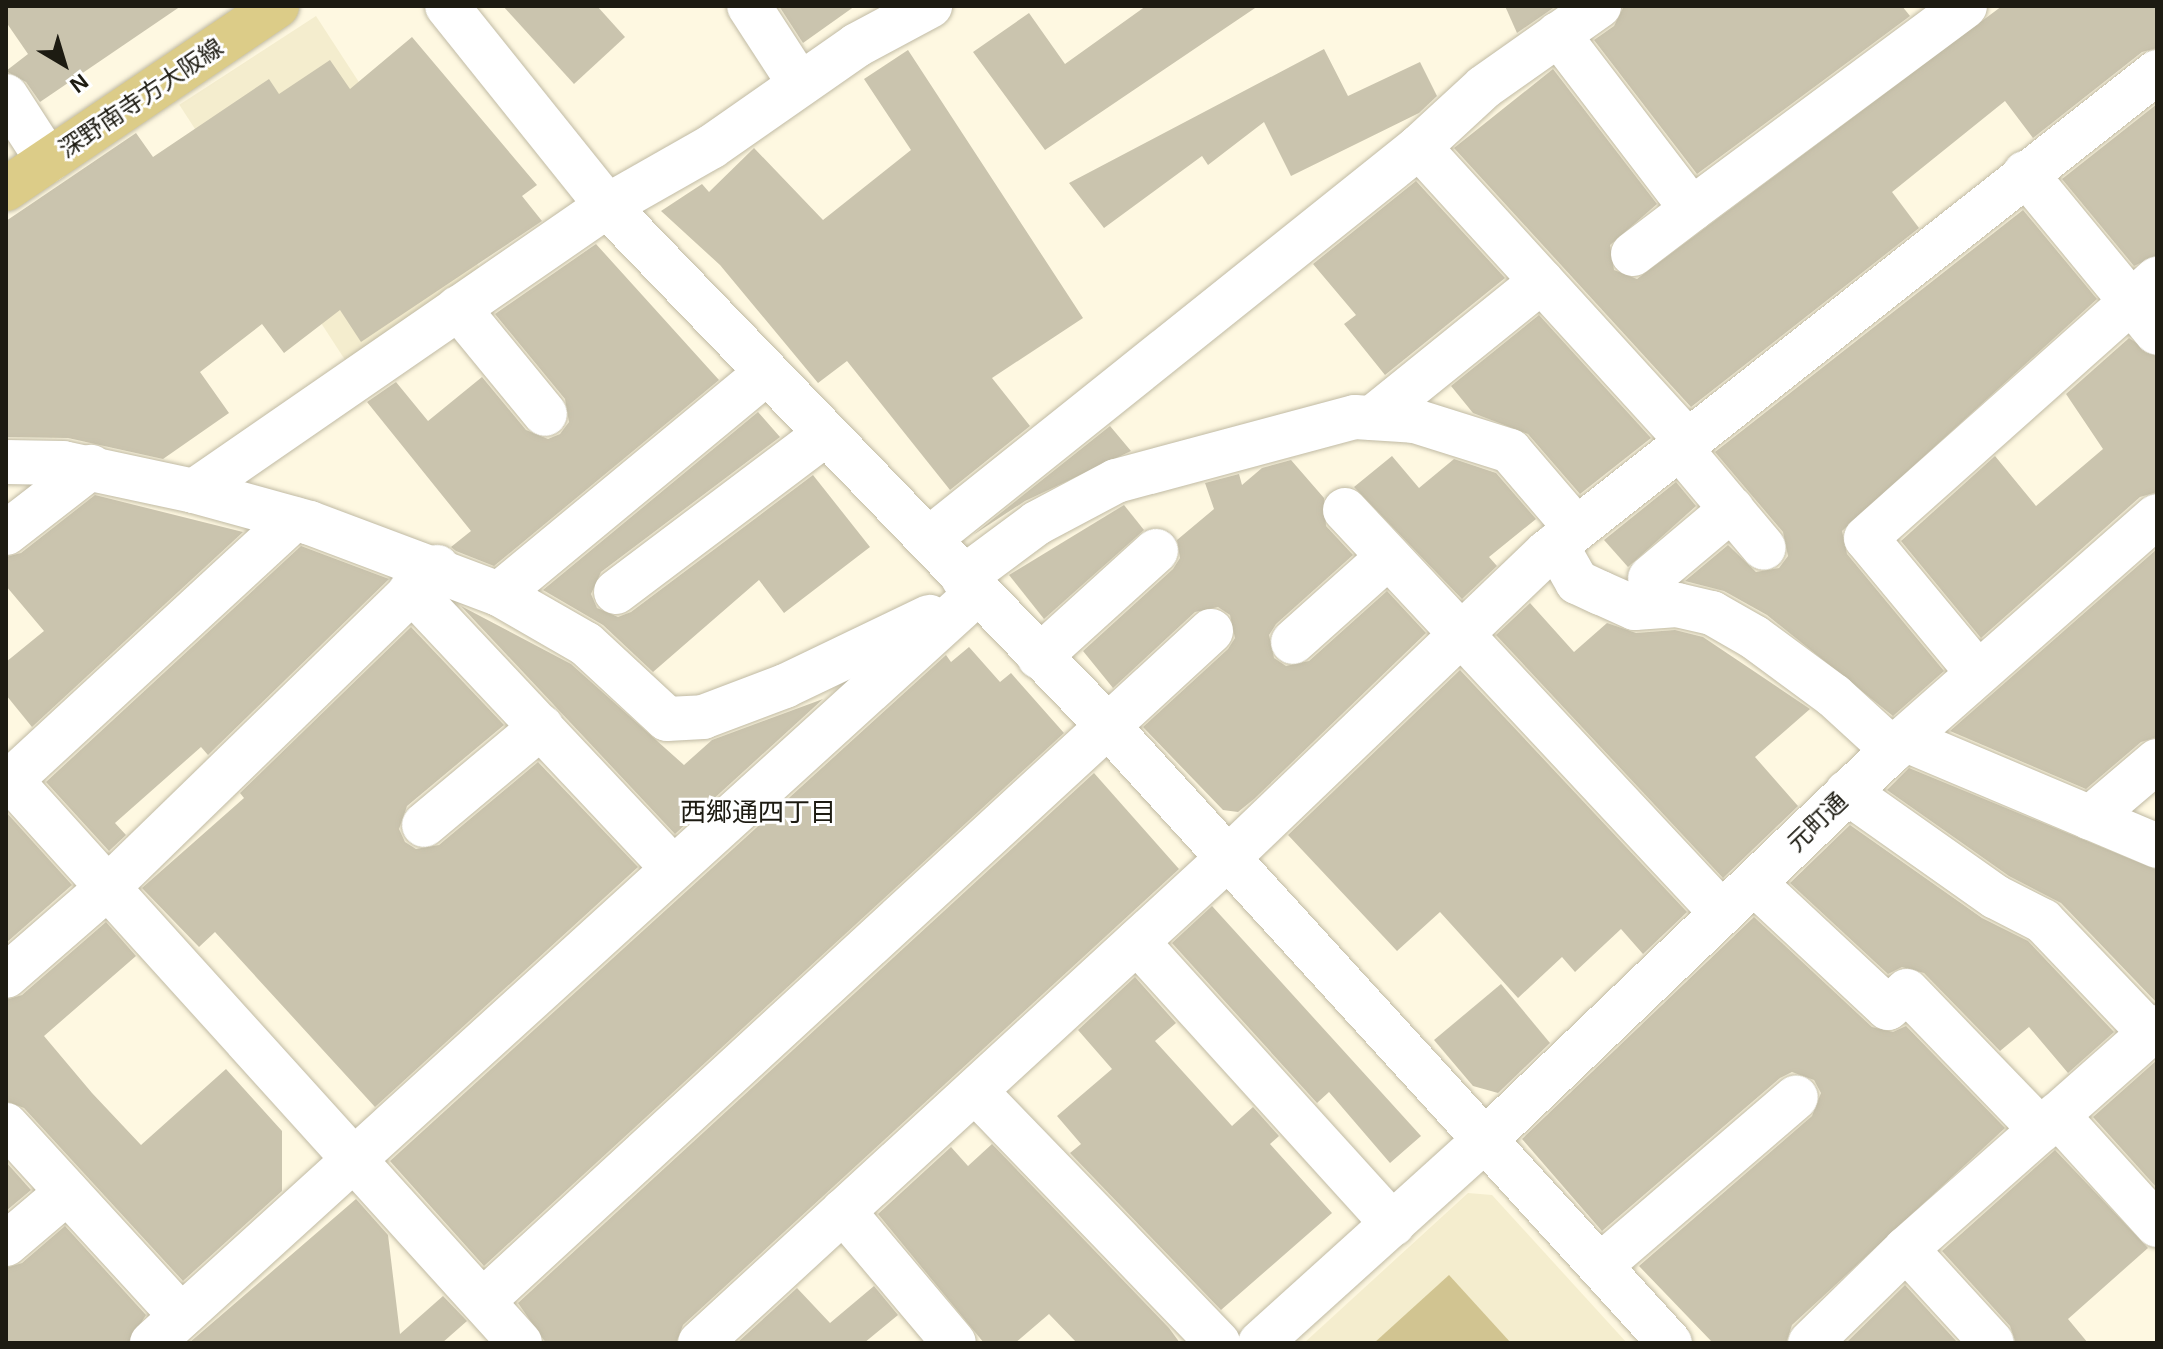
<!DOCTYPE html>
<html>
<head>
<meta charset="utf-8">
<style>
	body { margin:0 }
	#map { position:relative; width:2163px; height:1349px; overflow:hidden; background:#fef8e1; font-family:Arial,"Noto Sans JP",sans-serif }
	div>[style] { position:absolute }
	[style*='--x'] { left:calc(var(--x)*1px); top:calc(var(--y)*1px); width:calc(var(--w)*1px); rotate:calc(var(--a)*1deg) }
	.built>* { inset:0; background:#f4edce; transform-origin:0 0 }
	.green>* { inset:0; background:#d1c491 }
	.building>* { inset:0; background:#cac4ae }
	.roads { filter:drop-shadow(0 0 2px #c0baa4) drop-shadow(0 0 2px #c0baa4) }
	.minor>* { height:44px; margin:-22px; padding:0 22px; transform-origin:22px; border-radius:22px; background:#fff }
	.major>* { height:44px; margin:-22px; padding:0 22px; transform-origin:22px; border-radius:22px; background:#dccc88 }
	span { translate:-50% -50%; white-space:nowrap; text-align:center; line-height:1.15; -webkit-text-stroke:6px #fff; paint-order:stroke }
	.street-label { font-size:24px; color:#1d1b12 }
	.neighbourhood-label { font-size:26px; color:#1d1b12 }
	.frame { position:absolute; inset:0; border:8px solid #1d1b12; pointer-events:none }
	.north { position:absolute; left:24px; top:24px; width:80px; height:80px; -webkit-text-stroke:6px #fff; paint-order:stroke; rotate:142deg; font-size:22px; font-weight:700; line-height:32px; text-align:center; color:#1d1b12 }
	.north::after { content:''; display:block; margin:auto; width:28px; height:36px; background:#1d1b12; clip-path:polygon(50% 0,100% 100%,50% 72%,0 100%) }
</style>
</head>
<body>
<div id="map">
	<div class="built">
		<i style="left:316px;top:16px;width:308px;height:163px;rotate:57deg"></i>
		<i style="clip-path:polygon(1468px 1193px,1492px 1195px,1627px 1343px,1304px 1343px)"></i>
	</div>
	<div class="green">
		<i style="clip-path:polygon(1449px 1275px,1511px 1343px,1374px 1343px)"></i>
	</div>
	<div class="building">
		<i style="clip-path:polygon(6px 6px,181px 6px,40px 102px,26px 82px,6px 71px,28px 54px,6px 22px)"></i>
		<i style="clip-path:polygon(503px 6px,597px 6px,625px 37px,574px 84px)"></i>
		<i style="clip-path:polygon(779px 6px,855px 6px,803px 43px)"></i>
		<i style="clip-path:polygon(1146px 6px,1258px 6px,1045px 150px,973px 52px,1029px 13px,1065px 64px)"></i>
		<i style="clip-path:polygon(1505px 6px,1556px 6px,1517px 33px)"></i>
		<i style="clip-path:polygon(1624px 6px,1902px 6px,1910px 16px,1697px 174px,1594px 40px,1614px 26px)"></i>
		<i style="clip-path:polygon(2002px 6px,2157px 6px,2157px 48px,2142px 52px,2033px 138px,2005px 101px,1892px 192px,1919px 228px,1691px 407px,1454px 148px,1553px 69px,1657px 204px,1610px 245px,1614px 270px,1637px 279px)"></i>
		<i style="clip-path:polygon(412px 37px,537px 185px,522px 196px,542px 221px,361px 342px,340px 310px,284px 353px,262px 324px,200px 372px,229px 413px,163px 459px,68px 438px,6px 437px,6px 221px,136px 133px,153px 157px,269px 79px,279px 94px,330px 60px,350px 89px)"></i>
		<i style="clip-path:polygon(1324px 49px,1348px 96px,1420px 62px,1437px 96px,1419px 113px,1291px 176px,1264px 122px,1208px 165px,1202px 156px,1104px 228px,1069px 183px)"></i>
		<i style="clip-path:polygon(908px 50px,1083px 318px,992px 378px,1030px 426px,950px 490px,847px 361px,818px 383px,720px 265px,661px 211px,702px 184px,709px 192px,754px 148px,823px 220px,911px 150px,864px 79px)"></i>
		<i style="clip-path:polygon(2157px 104px,2157px 255px,2134px 266px,2062px 179px)"></i>
		<i style="clip-path:polygon(1416px 181px,1505px 278px,1385px 375px,1344px 324px,1356px 315px,1313px 264px)"></i>
		<i style="clip-path:polygon(2023px 210px,2097px 299px,1842px 531px,1847px 554px,1944px 671px,1893px 716px,1767px 615px,1724px 591px,1685px 581px,1728px 545px,1756px 572px,1779px 568px,1788px 556px,1783px 532px,1715px 452px)"></i>
		<i style="clip-path:polygon(596px 244px,719px 380px,494px 566px,456px 551px,451px 547px,471px 531px,367px 402px,396px 382px,428px 421px,482px 377px,526px 430px,548px 439px,560px 434px,569px 422px,565px 399px,495px 314px)"></i>
		<i style="clip-path:polygon(1539px 315px,1651px 438px,1580px 494px,1528px 434px,1473px 413px,1451px 386px)"></i>
		<i style="clip-path:polygon(2129px 338px,2157px 357px,2157px 492px,2140px 497px,1981px 638px,1901px 541px,1995px 456px,2036px 506px,2103px 449px,2066px 394px)"></i>
		<i style="clip-path:polygon(758px 412px,780px 437px,601px 572px,591px 594px,597px 608px,618px 617px,631px 612px,813px 475px,870px 547px,784px 613px,759px 580px,653px 672px,603px 625px,543px 590px)"></i>
		<i style="clip-path:polygon(1110px 426px,1131px 451px,1025px 501px,973px 535px)"></i>
		<i style="clip-path:polygon(1392px 456px,1419px 488px,1454px 459px,1496px 473px,1536px 519px,1489px 557px,1497px 566px,1462px 599px,1354px 487px)"></i>
		<i style="clip-path:polygon(1291px 460px,1324px 498px,1326px 526px,1353px 555px,1276px 624px,1269px 635px,1274px 658px,1286px 666px,1309px 661px,1387px 591px,1426px 633px,1254px 799px,1238px 812px,1223px 810px,1143px 727px,1228px 649px,1235px 638px,1230px 615px,1218px 607px,1195px 612px,1113px 688px,1083px 651px,1173px 569px,1180px 558px,1177px 540px,1214px 509px,1205px 483px,1239px 474px,1242px 485px,1262px 468px)"></i>
		<i style="clip-path:polygon(1676px 482px,1696px 506px,1628px 567px,1604px 540px)"></i>
		<i style="clip-path:polygon(95px 495px,243px 532px,32px 727px,6px 695px,6px 662px,44px 631px,6px 586px,6px 557px,21px 553px)"></i>
		<i style="clip-path:polygon(1124px 505px,1144px 530px,1044px 619px,1009px 575px)"></i>
		<i style="clip-path:polygon(301px 546px,389px 579px,208px 755px,201px 747px,115px 823px,126px 835px,109px 851px,46px 782px)"></i>
		<i style="clip-path:polygon(2157px 549px,2157px 737px,2141px 742px,2086px 789px,1950px 731px)"></i>
		<i style="clip-path:polygon(1530px 603px,1574px 652px,1607px 623px,1636px 633px,1675px 630px,1703px 637px,1810px 709px,1755px 757px,1798px 806px,1723px 878px,1496px 635px)"></i>
		<i style="clip-path:polygon(461px 606px,571px 664px,684px 765px,712px 740px,823px 699px,675px 834px)"></i>
		<i style="clip-path:polygon(411px 627px,504px 725px,407px 806px,399px 829px,405px 842px,416px 849px,439px 845px,538px 762px,638px 867px,375px 1107px,215px 932px,199px 947px,142px 888px,244px 798px,240px 793px)"></i>
		<i style="clip-path:polygon(969px 647px,1000px 682px,1011px 673px,1064px 733px,484px 1266px,390px 1161px,946px 655px,951px 662px)"></i>
		<i style="clip-path:polygon(1460px 670px,1687px 912px,1643px 954px,1621px 929px,1575px 972px,1562px 957px,1518px 998px,1440px 912px,1397px 951px,1288px 835px)"></i>
		<i style="clip-path:polygon(1909px 768px,2157px 870px,2157px 1003px,2061px 903px,2009px 876px,1887px 790px)"></i>
		<i style="clip-path:polygon(1094px 773px,1179px 869px,683px 1325px,676px 1343px,546px 1343px,518px 1303px)"></i>
		<i style="clip-path:polygon(6px 812px,72px 885px,6px 943px)"></i>
		<i style="clip-path:polygon(1850px 825px,1982px 918px,2028px 941px,2114px 1032px,2068px 1073px,2029px 1027px,2000px 1051px,1924px 973px,1902px 967px,1888px 974px,1790px 883px)"></i>
		<i style="clip-path:polygon(1212px 906px,1421px 1136px,1390px 1163px,1329px 1092px,1317px 1103px,1172px 943px)"></i>
		<i style="clip-path:polygon(1754px 917px,1872px 1027px,1893px 1032px,1906px 1026px,2005px 1128px,1792px 1325px,1786px 1343px,1713px 1343px,1639px 1266px,1812px 1116px,1821px 1093px,1814px 1080px,1792px 1072px,1780px 1078px,1602px 1231px,1522px 1139px)"></i>
		<i style="clip-path:polygon(106px 922px,136px 956px,44px 1036px,92px 1093px,141px 1145px,226px 1069px,282px 1131px,282px 1191px,183px 1281px,24px 1108px,6px 1101px,6px 1000px,22px 995px)"></i>
		<i style="clip-path:polygon(1135px 977px,1176px 1023px,1155px 1041px,1232px 1126px,1253px 1107px,1279px 1136px,1270px 1144px,1332px 1213px,1221px 1310px,1070px 1153px,1081px 1144px,1057px 1116px,1112px 1069px,1078px 1030px)"></i>
		<i style="clip-path:polygon(1501px 984px,1550px 1043px,1498px 1093px,1473px 1086px,1434px 1040px)"></i>
		<i style="clip-path:polygon(2157px 1060px,2157px 1188px,2093px 1117px)"></i>
		<i style="clip-path:polygon(992px 1144px,1169px 1328px,1180px 1343px,1077px 1343px,1049px 1314px,1015px 1343px,984px 1343px,878px 1214px,951px 1147px,968px 1166px)"></i>
		<i style="clip-path:polygon(2055px 1150px,2148px 1248px,2068px 1319px,2088px 1343px,2016px 1343px,2010px 1326px,1942px 1251px)"></i>
		<i style="clip-path:polygon(6px 1162px,31px 1190px,6px 1211px)"></i>
		<i style="clip-path:polygon(356px 1199px,388px 1235px,400px 1334px,443px 1296px,467px 1321px,442px 1343px,189px 1343px)"></i>
		<i style="clip-path:polygon(65px 1226px,146px 1315px,128px 1343px,6px 1343px,6px 1268px,22px 1263px)"></i>
		<i style="clip-path:polygon(1905px 1285px,1958px 1343px,1846px 1343px)"></i>
		<i style="clip-path:polygon(874px 1286px,898px 1315px,864px 1343px,737px 1343px,797px 1288px,830px 1323px)"></i>
	</div>
	<div class="roads">
		<div class="minor">
			<i style="--x:447;--y:6;--w:256;--a:51.3"></i>
			<i style="--x:607;--y:206;--w:721;--a:46.07"></i>
			<i style="--x:1107;--y:725;--w:836;--a:47.67"></i>
			<i style="--x:749;--y:6;--w:92;--a:57"></i>
			<i style="--x:1558;--y:34;--w:220;--a:52.6"></i>
			<i style="--x:1692;--y:209;--w:340;--a:-36.6"></i>
			<i style="--x:6;--y:96;--w:77;--a:57.1"></i>
			<i style="--x:1419;--y:147;--w:396;--a:47.6"></i>
			<i style="--x:2025;--y:173;--w:207;--a:50.5"></i>
			<i style="--x:1633;--y:254;--w:74;--a:-37.3"></i>
			<i style="--x:458;--y:308;--w:137;--a:50.6"></i>
			<i style="--x:1372;--y:418;--w:218;--a:-38.9"></i>
			<i style="--x:1678;--y:446;--w:133;--a:49.9"></i>
			<i style="--x:6;--y:462;--w:57;--a:1"></i>
			<i style="--x:63;--y:463;--w:134;--a:12.1"></i>
			<i style="--x:194;--y:491;--w:502;--a:-34.61"></i>
			<i style="--x:607;--y:206;--w:120;--a:-29.6"></i>
			<i style="--x:711;--y:147;--w:178;--a:-34.9"></i>
			<i style="--x:857;--y:45;--w:83;--a:-28.1"></i>
			<i style="--x:194;--y:491;--w:120;--a:15.4"></i>
			<i style="--x:310;--y:523;--w:202;--a:20.6"></i>
			<i style="--x:499;--y:594;--w:100;--a:29.9"></i>
			<i style="--x:586;--y:644;--w:110;--a:42.8"></i>
			<i style="--x:667;--y:719;--w:36;--a:-3"></i>
			<i style="--x:703;--y:717;--w:88;--a:-20.7"></i>
			<i style="--x:785;--y:686;--w:160;--a:-25.6"></i>
			<i style="--x:1345;--y:510;--w:552;--a:46.91"></i>
			<i style="--x:6;--y:533;--w:108;--a:-37.8"></i>
			<i style="--x:929;--y:539;--w:628;--a:-38.66"></i>
			<i style="--x:1419;--y:147;--w:88;--a:-42.7"></i>
			<i style="--x:1484;--y:87;--w:141;--a:-35.2"></i>
			<i style="--x:1556;--y:545;--w:43;--a:60.4"></i>
			<i style="--x:1577;--y:582;--w:26;--a:25"></i>
			<i style="--x:1601;--y:593;--w:37;--a:24"></i>
			<i style="--x:1635;--y:608;--w:42;--a:-4.1"></i>
			<i style="--x:1677;--y:605;--w:36;--a:13"></i>
			<i style="--x:1712;--y:613;--w:48;--a:29.7"></i>
			<i style="--x:1754;--y:637;--w:99;--a:36.4"></i>
			<i style="--x:1834;--y:696;--w:80;--a:42.5"></i>
			<i style="--x:963;--y:578;--w:92;--a:-36.6"></i>
			<i style="--x:1037;--y:523;--w:89;--a:-28"></i>
			<i style="--x:1116;--y:481;--w:247;--a:-15"></i>
			<i style="--x:1355;--y:417;--w:60;--a:3.8"></i>
			<i style="--x:1415;--y:421;--w:100;--a:17.5"></i>
			<i style="--x:1510;--y:451;--w:101;--a:49.4"></i>
			<i style="--x:1650;--y:578;--w:107;--a:-40.1"></i>
			<i style="--x:411;--y:590;--w:381;--a:46.7"></i>
			<i style="--x:616;--y:592;--w:261;--a:-37"></i>
			<i style="--x:499;--y:594;--w:344;--a:-39.6"></i>
			<i style="--x:1293;--y:642;--w:127;--a:-41.8"></i>
			<i style="--x:1039;--y:657;--w:158;--a:-42.2"></i>
			<i style="--x:1978;--y:673;--w:175;--a:-129.7"></i>
			<i style="--x:1866;--y:538;--w:390;--a:-41.7"></i>
			<i style="--x:1904;--y:739;--w:275;--a:22.9"></i>
			<i style="--x:6;--y:775;--w:766;--a:47.86"></i>
			<i style="--x:11;--y:780;--w:385;--a:-42.7"></i>
			<i style="--x:1847;--y:792;--w:182;--a:35.2"></i>
			<i style="--x:1996;--y:897;--w:53;--a:27.1"></i>
			<i style="--x:2043;--y:921;--w:155;--a:46.3"></i>
			<i style="--x:2090;--y:818;--w:88;--a:-40.4"></i>
			<i style="--x:424;--y:825;--w:153;--a:-39.9"></i>
			<i style="--x:1754;--y:883;--w:183;--a:43"></i>
			<i style="--x:1888;--y:1008;--w:25;--a:-42"></i>
			<i style="--x:1907;--y:991;--w:193;--a:46"></i>
			<i style="--x:1137;--y:942;--w:381;--a:47.8"></i>
			<i style="--x:6;--y:976;--w:133;--a:-41"></i>
			<i style="--x:106;--y:889;--w:462;--a:-44.2"></i>
			<i style="--x:975;--y:1091;--w:350;--a:46"></i>
			<i style="--x:2057;--y:1115;--w:149;--a:47.7"></i>
			<i style="--x:6;--y:1125;--w:259;--a:47.5"></i>
			<i style="--x:843;--y:1211;--w:172;--a:49.9"></i>
			<i style="--x:6;--y:1244;--w:80;--a:-40.4"></i>
			<i style="--x:1906;--y:1249;--w:127;--a:47.5"></i>
			<i style="--x:1601;--y:1265;--w:257;--a:-40.7"></i>
			<i style="--x:484;--y:1300;--w:988;--a:-42.62"></i>
			<i style="--x:152;--y:1343;--w:1114;--a:-42.27"></i>
			<i style="--x:700;--y:1343;--w:718;--a:-42.57"></i>
			<i style="--x:1229;--y:857;--w:439;--a:-43.8"></i>
			<i style="--x:1546;--y:553;--w:778;--a:-38.21"></i>
			<i style="--x:1260;--y:1343;--w:306;--a:-42.1"></i>
			<i style="--x:1487;--y:1138;--w:577;--a:-43.74"></i>
			<i style="--x:1904;--y:739;--w:337;--a:-41.4"></i>
			<i style="--x:1810;--y:1343;--w:134;--a:-44.4"></i>
			<i style="--x:1906;--y:1249;--w:335;--a:-41.5"></i>
		</div>
		<div class="major">
			<i style="--x:6;--y:189;--w:327;--a:-34"></i>
		</div>
	</div>
	<div class="street-label">
		<span style="left:141px;top:98px;rotate:-34deg">深野南寺方大阪線</span>
		<span style="left:1817px;top:822px;rotate:-44deg">元町通</span>
	</div>
	<div class="neighbourhood-label">
		<span style="left:758px;top:813px">西郷通四丁目</span>
	</div>
	<div class="frame"></div>
	<div class="north">N</div>
</div>
</body>
</html>
